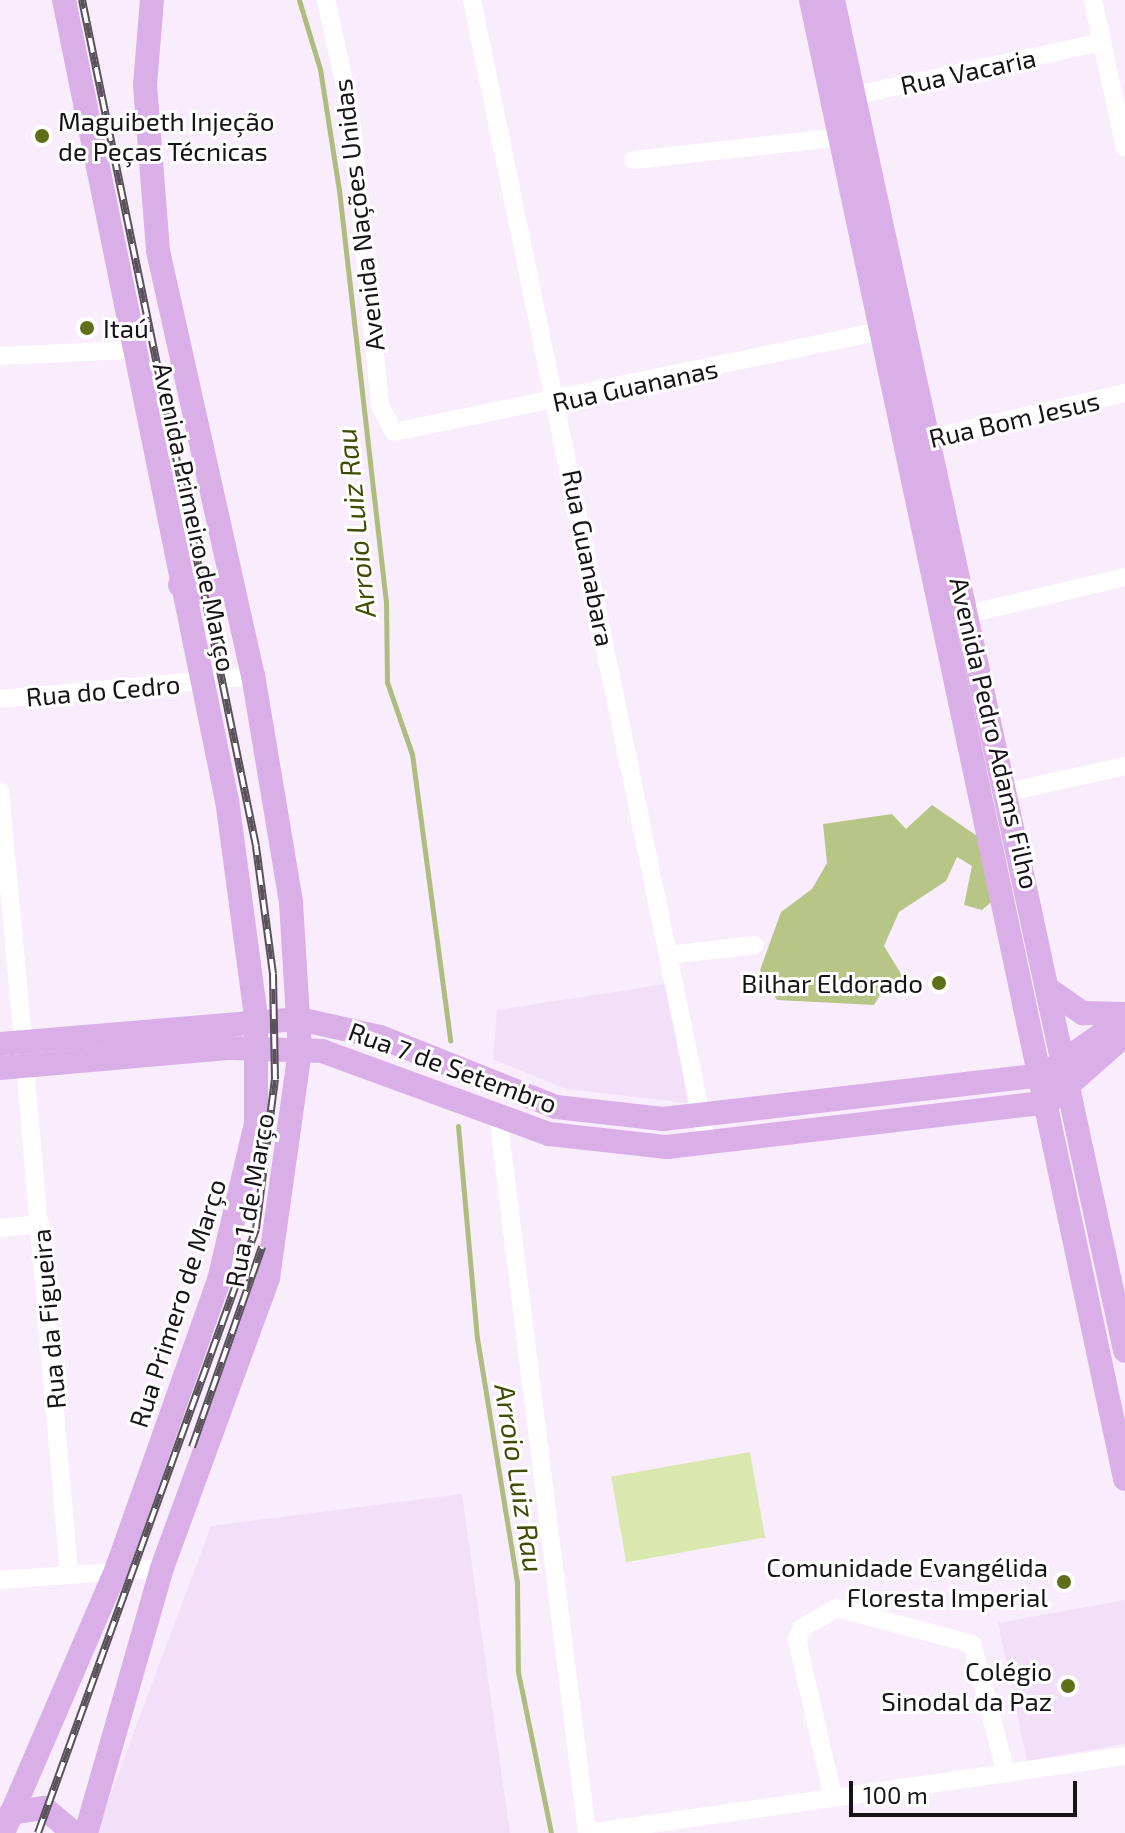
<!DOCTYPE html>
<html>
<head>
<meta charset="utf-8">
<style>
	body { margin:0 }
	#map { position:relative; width:1125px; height:1833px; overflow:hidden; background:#f9edfd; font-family:"Exo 2",sans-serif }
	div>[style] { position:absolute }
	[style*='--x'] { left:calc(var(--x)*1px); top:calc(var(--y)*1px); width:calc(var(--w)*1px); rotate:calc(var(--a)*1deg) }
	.built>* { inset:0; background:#f2dff8 }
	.green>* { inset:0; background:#dae8b0; transform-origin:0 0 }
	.forest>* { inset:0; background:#b7c587 }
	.stream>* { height:5px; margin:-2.5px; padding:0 2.5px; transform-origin:2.5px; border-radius:2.5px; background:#aebc7f }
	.minor>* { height:18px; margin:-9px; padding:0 9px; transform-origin:9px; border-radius:9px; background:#fff }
	.major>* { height:24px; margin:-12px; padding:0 12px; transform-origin:12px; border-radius:12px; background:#daafe8 }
	.rail>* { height:8px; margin-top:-4px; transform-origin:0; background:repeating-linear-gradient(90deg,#fff 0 15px,#59525a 0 30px); box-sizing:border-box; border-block:2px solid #59525a }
	.dots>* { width:22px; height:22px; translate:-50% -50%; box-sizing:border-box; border:4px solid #fff; border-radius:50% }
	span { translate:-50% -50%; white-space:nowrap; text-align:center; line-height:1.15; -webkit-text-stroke:6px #fff; paint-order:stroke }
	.street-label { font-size:26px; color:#181319 }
	.poi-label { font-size:26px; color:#181319 }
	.left { translate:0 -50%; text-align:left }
	.right { translate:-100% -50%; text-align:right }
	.water-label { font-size:28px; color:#404c01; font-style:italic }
	.scale { position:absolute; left:849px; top:1781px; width:228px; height:36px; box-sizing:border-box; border:4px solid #181319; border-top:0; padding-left:10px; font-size:24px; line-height:28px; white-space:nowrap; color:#181319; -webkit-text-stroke:6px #fff; paint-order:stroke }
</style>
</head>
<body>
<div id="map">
	<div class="built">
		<i style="clip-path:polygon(667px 984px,688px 1103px,566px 1089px,493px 1059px,497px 1010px)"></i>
		<i style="clip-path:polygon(462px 1494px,510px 1833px,96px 1833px,211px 1526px)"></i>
		<i style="clip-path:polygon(1125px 1600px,1125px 1744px,1027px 1761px,998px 1623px)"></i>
	</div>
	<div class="green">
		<i style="left:750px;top:1452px;width:87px;height:141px;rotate:80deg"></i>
	</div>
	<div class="forest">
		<i style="clip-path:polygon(932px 805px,980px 838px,995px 899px,982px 910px,964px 905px,972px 866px,957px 857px,946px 881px,899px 912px,884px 946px,903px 977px,885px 986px,874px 1005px,777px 1000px,760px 970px,781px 912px,812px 889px,827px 863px,823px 824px,892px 814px,906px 829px)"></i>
	</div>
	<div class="stream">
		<i style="--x:299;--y:0;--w:72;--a:73.1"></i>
		<i style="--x:320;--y:69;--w:122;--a:81.1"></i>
		<i style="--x:339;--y:190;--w:414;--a:83.5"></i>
		<i style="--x:386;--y:601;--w:81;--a:89.3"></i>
		<i style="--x:387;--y:682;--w:76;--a:70.9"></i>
		<i style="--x:412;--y:754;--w:289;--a:82.4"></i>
		<i style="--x:458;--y:1126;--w:213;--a:84.9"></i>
		<i style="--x:477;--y:1338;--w:247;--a:80.7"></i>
		<i style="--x:517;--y:1582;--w:90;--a:89.4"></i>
		<i style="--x:518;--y:1672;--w:164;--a:78.4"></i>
	</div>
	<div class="minor">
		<i style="--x:326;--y:0;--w:112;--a:77.6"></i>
		<i style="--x:350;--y:109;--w:298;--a:84.2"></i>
		<i style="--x:380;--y:405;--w:30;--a:63"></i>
		<i style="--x:394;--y:432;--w:496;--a:-11.7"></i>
		<i style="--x:472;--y:0;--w:1169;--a:78.4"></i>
		<i style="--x:1093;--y:0;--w:151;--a:77.8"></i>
		<i style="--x:843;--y:98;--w:265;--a:-12.2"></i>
		<i style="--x:634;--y:160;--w:208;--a:-6.3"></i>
		<i style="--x:0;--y:356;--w:130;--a:-2.6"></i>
		<i style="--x:917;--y:441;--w:213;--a:-13"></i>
		<i style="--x:956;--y:617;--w:174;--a:-13.3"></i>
		<i style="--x:0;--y:699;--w:254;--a:-5.2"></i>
		<i style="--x:0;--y:791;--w:251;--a:84.7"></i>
		<i style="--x:995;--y:795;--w:133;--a:-12.6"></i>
		<i style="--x:669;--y:955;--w:86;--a:-6.7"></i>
		<i style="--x:25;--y:1065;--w:510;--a:85.05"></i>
		<i style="--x:498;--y:1116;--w:723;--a:82.92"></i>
		<i style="--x:0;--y:1228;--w:41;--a:-5.6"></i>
		<i style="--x:0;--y:1580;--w:162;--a:-4.2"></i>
		<i style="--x:833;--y:1797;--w:161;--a:-102.9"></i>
		<i style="--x:797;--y:1640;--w:13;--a:-67"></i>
		<i style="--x:802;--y:1628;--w:40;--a:-29.7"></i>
		<i style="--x:837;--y:1608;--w:140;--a:14.9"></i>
		<i style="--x:972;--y:1644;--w:133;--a:75.2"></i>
		<i style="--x:588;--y:1833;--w:542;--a:-8.16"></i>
	</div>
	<div class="major">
		<i style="--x:811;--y:0;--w:1512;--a:78.01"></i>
		<i style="--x:833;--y:0;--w:1382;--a:77.8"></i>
		<i style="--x:180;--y:585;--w:32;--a:18"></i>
		<i style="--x:210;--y:595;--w:28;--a:-44"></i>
		<i style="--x:1051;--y:991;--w:39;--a:35"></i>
		<i style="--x:1083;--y:1013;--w:42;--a:1.4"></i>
		<i style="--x:0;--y:1044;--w:300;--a:-4.8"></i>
		<i style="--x:299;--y:1019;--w:83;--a:12.5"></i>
		<i style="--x:380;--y:1037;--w:189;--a:21.7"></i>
		<i style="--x:556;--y:1107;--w:108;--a:6.4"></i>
		<i style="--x:663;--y:1119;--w:383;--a:-6.6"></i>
		<i style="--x:1043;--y:1075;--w:100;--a:-34.8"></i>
		<i style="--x:0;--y:1068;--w:231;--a:-5"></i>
		<i style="--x:230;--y:1048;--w:92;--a:1.9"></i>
		<i style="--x:322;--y:1051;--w:242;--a:20.1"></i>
		<i style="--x:549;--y:1134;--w:119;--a:6.3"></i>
		<i style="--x:667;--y:1147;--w:385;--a:-6.7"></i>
		<i style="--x:1049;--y:1102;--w:101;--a:-41.4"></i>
		<i style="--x:11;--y:1813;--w:33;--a:-9"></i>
		<i style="--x:44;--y:1808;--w:39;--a:40"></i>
		<i style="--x:3;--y:1833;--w:288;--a:-66.7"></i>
		<i style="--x:117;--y:1568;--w:306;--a:-70.5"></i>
		<i style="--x:219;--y:1280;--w:160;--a:-76.7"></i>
		<i style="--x:256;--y:1124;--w:107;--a:-90"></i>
		<i style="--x:256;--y:1017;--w:218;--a:-97.6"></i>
		<i style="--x:227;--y:801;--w:817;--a:-101.5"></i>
		<i style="--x:86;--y:1833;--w:276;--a:-74"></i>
		<i style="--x:162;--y:1568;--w:309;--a:-69.9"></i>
		<i style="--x:268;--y:1278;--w:230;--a:-82"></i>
		<i style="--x:300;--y:1050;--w:148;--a:-93.5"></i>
		<i style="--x:291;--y:902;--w:229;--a:-99.5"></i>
		<i style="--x:253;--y:676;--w:436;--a:-102.6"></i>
		<i style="--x:158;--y:250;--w:166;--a:-94.5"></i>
		<i style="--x:145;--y:85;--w:85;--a:-85.3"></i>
	</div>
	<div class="rail">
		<i style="--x:192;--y:1447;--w:212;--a:-70.7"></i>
		<i style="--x:38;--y:1833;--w:642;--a:-70.15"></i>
		<i style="--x:256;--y:1229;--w:151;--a:-82.8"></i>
		<i style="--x:275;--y:1079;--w:105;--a:-91.1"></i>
		<i style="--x:273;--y:974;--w:129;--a:-97.6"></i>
		<i style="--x:256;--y:846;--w:864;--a:-101.62"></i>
	</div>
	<div class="dots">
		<i style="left:42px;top:136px;background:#5f6e18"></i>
		<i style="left:87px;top:328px;background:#5f6e18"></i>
		<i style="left:939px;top:983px;background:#5f6e18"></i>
		<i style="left:1064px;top:1582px;background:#5f6e18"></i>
		<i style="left:1068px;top:1686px;background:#5f6e18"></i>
	</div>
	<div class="street-label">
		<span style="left:968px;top:71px;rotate:-12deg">Rua Vacaria</span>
		<span style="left:358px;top:215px;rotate:-97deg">Avenida Nações Unidas</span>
		<span style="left:635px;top:385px;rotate:-12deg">Rua Guananas</span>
		<span style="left:1014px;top:419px;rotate:-13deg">Rua Bom Jesus</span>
		<span style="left:195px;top:517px;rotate:78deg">Avenida Primeiro de Março</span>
		<span style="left:589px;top:558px;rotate:79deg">Rua Guanabara</span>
		<span style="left:103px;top:690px;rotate:-5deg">Rua do Cedro</span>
		<span style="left:995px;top:733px;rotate:77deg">Avenida Pedro Adams Filho</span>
		<span style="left:453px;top:1067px;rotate:20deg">Rua 7 de Setembro</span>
		<span style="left:249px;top:1200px;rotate:-80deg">Rua 1 de Março</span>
		<span style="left:177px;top:1303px;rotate:-72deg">Rua Primero de Março</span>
		<span style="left:48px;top:1319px;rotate:-95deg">Rua da Figueira</span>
	</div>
	<div class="poi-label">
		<span class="left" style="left:58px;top:136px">Maguibeth Injeção<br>de Peças Técnicas</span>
		<span class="left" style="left:103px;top:328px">Itaú</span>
		<span class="right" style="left:923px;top:983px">Bilhar Eldorado</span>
		<span class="right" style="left:1048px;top:1582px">Comunidade Evangélida<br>Floresta Imperial</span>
		<span class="right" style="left:1052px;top:1686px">Colégio<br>Sinodal da Paz</span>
	</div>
	<div class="water-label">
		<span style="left:355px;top:523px;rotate:-96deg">Arroio Luiz Rau</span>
		<span style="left:520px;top:1478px;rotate:81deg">Arroio Luiz Rau</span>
	</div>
	<div class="scale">100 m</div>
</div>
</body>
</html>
